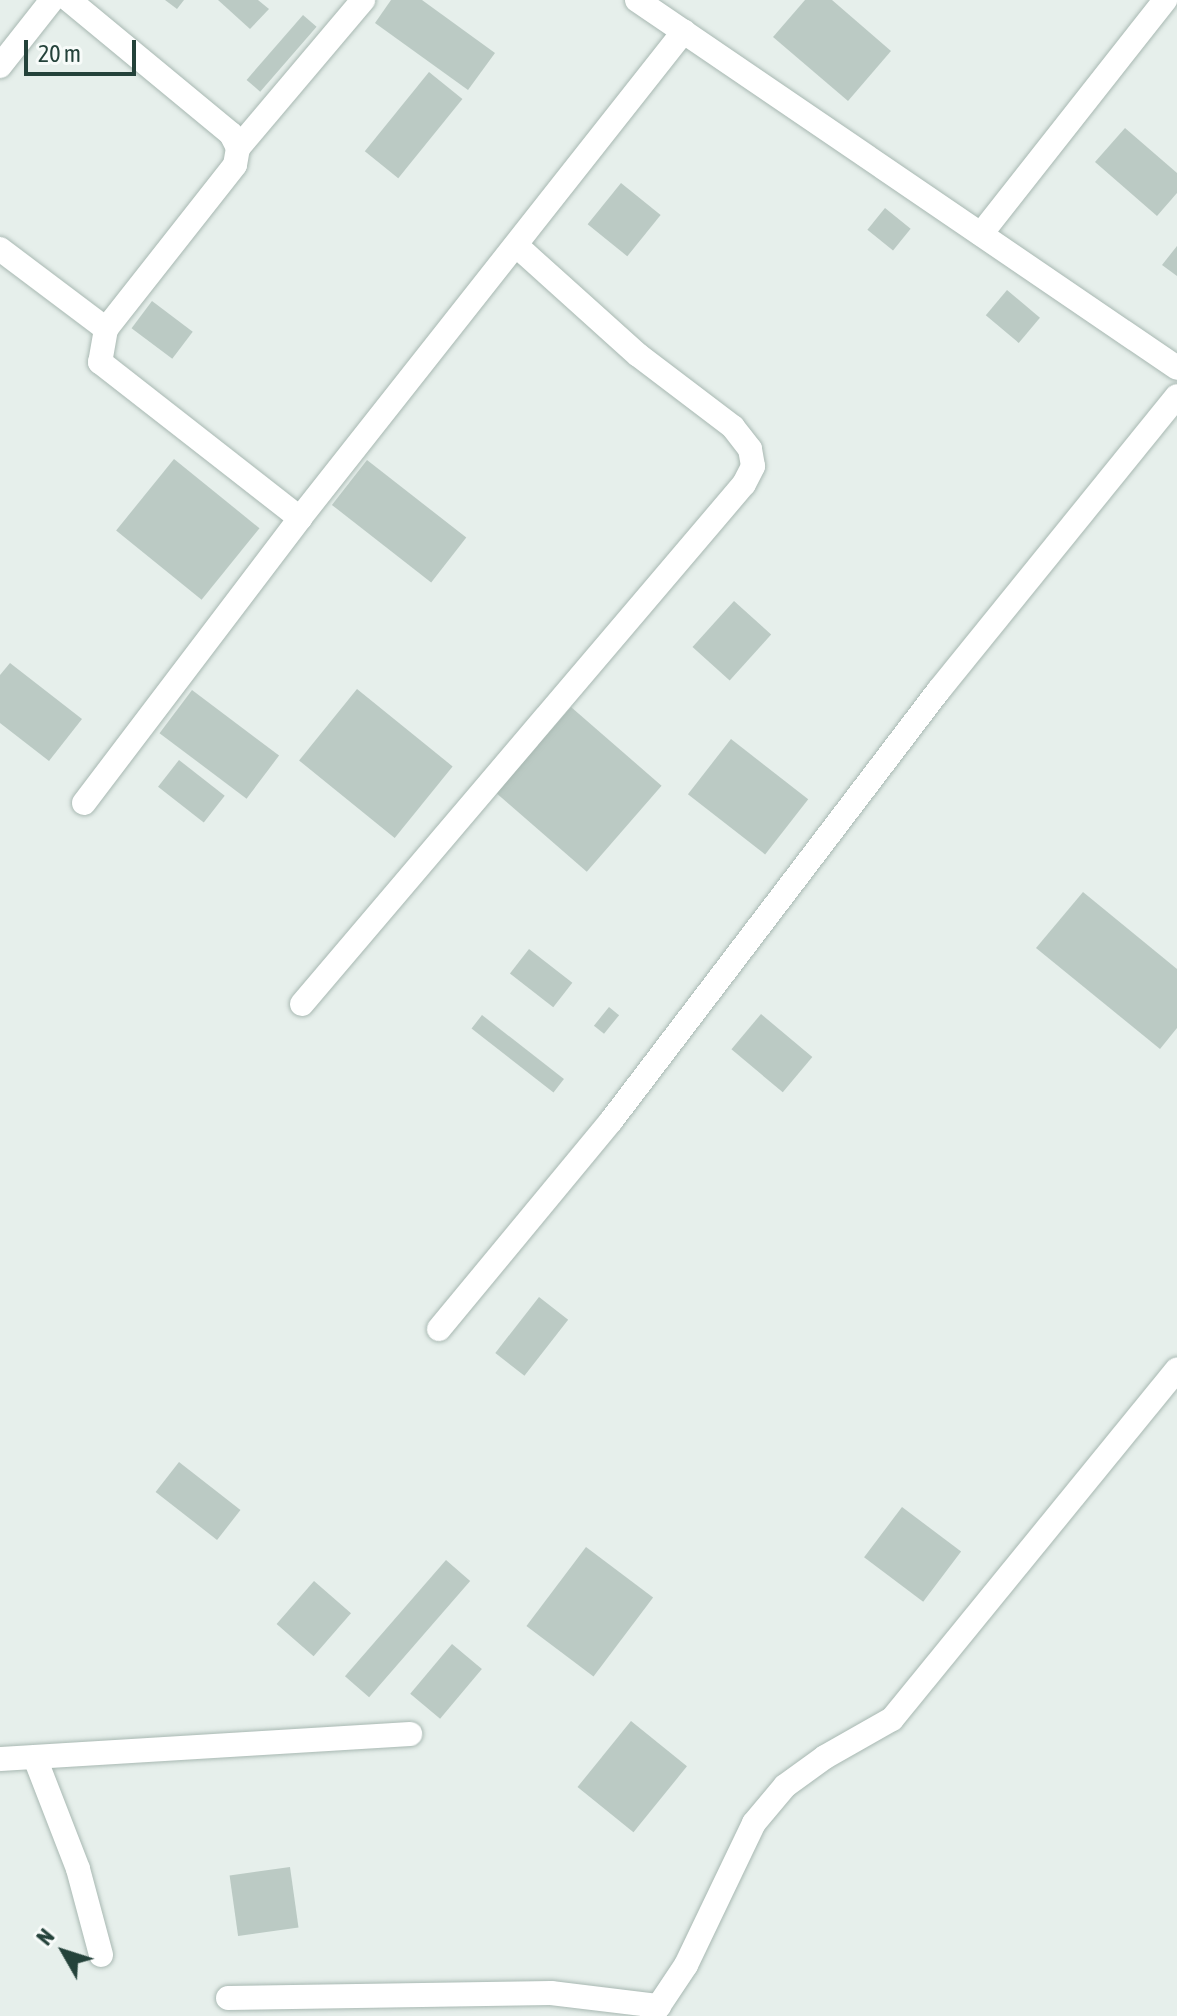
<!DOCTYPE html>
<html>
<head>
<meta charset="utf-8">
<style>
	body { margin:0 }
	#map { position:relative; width:1177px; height:2016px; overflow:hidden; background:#e6efeb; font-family:"Asap Condensed",sans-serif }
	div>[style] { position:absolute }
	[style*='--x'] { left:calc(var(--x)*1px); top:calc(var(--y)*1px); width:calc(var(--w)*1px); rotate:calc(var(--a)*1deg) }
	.building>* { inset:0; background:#bbcac4; transform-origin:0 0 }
	.roads { filter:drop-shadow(0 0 2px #a8b8b2) drop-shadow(0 0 2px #a8b8b2) }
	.minor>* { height:24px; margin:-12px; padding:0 12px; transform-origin:12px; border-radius:12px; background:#fff }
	span { translate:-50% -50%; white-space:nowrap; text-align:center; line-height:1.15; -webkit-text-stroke:8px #f7fbf9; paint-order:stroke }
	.north { position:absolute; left:24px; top:1912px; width:80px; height:80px; -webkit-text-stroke:6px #f7fbf9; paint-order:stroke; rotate:309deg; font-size:22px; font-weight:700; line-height:32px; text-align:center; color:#24423a }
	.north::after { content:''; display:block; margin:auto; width:28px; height:36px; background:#24423a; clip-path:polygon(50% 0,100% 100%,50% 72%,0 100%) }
	.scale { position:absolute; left:24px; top:40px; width:112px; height:36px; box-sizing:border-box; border:4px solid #24423a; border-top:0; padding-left:10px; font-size:24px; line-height:28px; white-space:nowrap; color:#24423a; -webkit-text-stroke:6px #f7fbf9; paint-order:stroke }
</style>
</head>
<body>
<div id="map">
	<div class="building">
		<i style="clip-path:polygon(165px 0,184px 0,177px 9px)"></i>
		<i style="clip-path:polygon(218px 0,258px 0,269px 9px,250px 29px)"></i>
		<i style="clip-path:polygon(391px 0,422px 0,495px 53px,468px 90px,375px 23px)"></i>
		<i style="clip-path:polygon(805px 0,832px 0,891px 51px,848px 101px,773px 37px)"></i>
		<i style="left:303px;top:15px;width:18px;height:86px;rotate:41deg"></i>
		<i style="left:429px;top:72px;width:43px;height:102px;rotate:39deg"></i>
		<i style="clip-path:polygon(1125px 128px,1177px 173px,1177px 193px,1157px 216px,1095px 162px)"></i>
		<i style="left:621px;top:183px;width:51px;height:53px;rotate:39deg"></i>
		<i style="left:885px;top:208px;width:33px;height:28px;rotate:39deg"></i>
		<i style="clip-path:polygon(1177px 246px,1177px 276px,1162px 265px)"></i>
		<i style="left:1007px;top:290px;width:43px;height:33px;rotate:40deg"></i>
		<i style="left:152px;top:301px;width:51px;height:34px;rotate:37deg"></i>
		<i style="left:174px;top:459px;width:110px;height:92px;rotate:39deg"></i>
		<i style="left:367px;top:460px;width:126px;height:57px;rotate:38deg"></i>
		<i style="left:734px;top:601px;width:50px;height:62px;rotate:42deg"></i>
		<i style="clip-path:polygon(10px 663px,82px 719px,49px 761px,0 723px,0 675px)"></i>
		<i style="left:357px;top:689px;width:123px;height:92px;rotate:39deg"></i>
		<i style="left:192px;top:690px;width:109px;height:54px;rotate:37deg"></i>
		<i style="left:571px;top:707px;width:120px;height:114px;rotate:41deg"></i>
		<i style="left:731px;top:739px;width:98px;height:70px;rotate:38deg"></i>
		<i style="left:179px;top:760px;width:58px;height:34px;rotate:38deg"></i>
		<i style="clip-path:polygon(1083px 892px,1177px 969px,1177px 1028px,1160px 1049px,1036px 948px)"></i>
		<i style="left:529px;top:949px;width:55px;height:31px;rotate:38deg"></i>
		<i style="left:609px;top:1007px;width:13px;height:24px;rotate:39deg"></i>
		<i style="left:761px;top:1014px;width:67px;height:46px;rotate:40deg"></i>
		<i style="left:482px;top:1015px;width:104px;height:17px;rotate:38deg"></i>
		<i style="left:539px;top:1297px;width:37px;height:71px;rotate:38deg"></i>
		<i style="left:179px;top:1462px;width:78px;height:38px;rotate:38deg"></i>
		<i style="left:902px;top:1507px;width:74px;height:63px;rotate:37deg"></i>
		<i style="left:586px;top:1547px;width:84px;height:99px;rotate:37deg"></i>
		<i style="left:446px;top:1560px;width:32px;height:154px;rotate:41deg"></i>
		<i style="left:314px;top:1581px;width:49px;height:57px;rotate:41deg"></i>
		<i style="left:452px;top:1644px;width:39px;height:65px;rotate:40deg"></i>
		<i style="left:631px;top:1721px;width:72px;height:85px;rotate:39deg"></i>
		<i style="left:290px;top:1867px;width:61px;height:61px;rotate:82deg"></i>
	</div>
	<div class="roads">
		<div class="minor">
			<i style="--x:69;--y:0;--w:210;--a:39.6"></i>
			<i style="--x:231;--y:134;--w:16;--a:63"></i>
			<i style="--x:238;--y:148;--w:17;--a:100"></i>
			<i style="--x:235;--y:165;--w:209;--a:128.2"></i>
			<i style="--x:106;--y:329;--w:34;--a:100"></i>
			<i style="--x:100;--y:362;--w:254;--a:38"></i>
			<i style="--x:637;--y:0;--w:653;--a:34.27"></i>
			<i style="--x:0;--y:66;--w:84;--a:-51.8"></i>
			<i style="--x:238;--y:148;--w:194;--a:-49.8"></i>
			<i style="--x:981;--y:234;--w:298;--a:-51.8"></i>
			<i style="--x:0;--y:249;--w:133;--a:37"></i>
			<i style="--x:84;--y:803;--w:358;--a:-52.8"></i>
			<i style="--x:300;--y:518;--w:620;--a:-51.74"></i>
			<i style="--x:302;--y:1004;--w:682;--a:-49.64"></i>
			<i style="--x:744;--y:484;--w:20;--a:-63"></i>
			<i style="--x:753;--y:466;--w:17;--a:-100"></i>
			<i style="--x:750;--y:449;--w:28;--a:-128"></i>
			<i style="--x:733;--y:427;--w:119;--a:-142.8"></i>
			<i style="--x:638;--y:355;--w:164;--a:-138"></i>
			<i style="--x:439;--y:1329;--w:270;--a:-50.4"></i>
			<i style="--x:611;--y:1121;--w:542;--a:-52.73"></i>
			<i style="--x:939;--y:690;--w:378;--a:-51"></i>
			<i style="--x:35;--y:1758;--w:119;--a:68.8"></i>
			<i style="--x:78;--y:1869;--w:89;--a:75"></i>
			<i style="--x:0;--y:1759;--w:411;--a:-3.5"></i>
			<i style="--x:228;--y:1998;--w:323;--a:-0.9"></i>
			<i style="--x:551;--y:1993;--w:109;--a:6.9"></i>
			<i style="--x:652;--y:2016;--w:61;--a:-56.3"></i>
			<i style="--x:686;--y:1965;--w:157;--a:-64.4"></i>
			<i style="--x:754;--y:1823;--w:48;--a:-50"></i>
			<i style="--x:785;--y:1786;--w:49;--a:-35.9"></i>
			<i style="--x:825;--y:1757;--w:77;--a:-29.6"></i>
			<i style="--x:892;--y:1719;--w:451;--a:-50.8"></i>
		</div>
	</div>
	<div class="north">N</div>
	<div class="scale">20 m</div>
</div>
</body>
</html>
